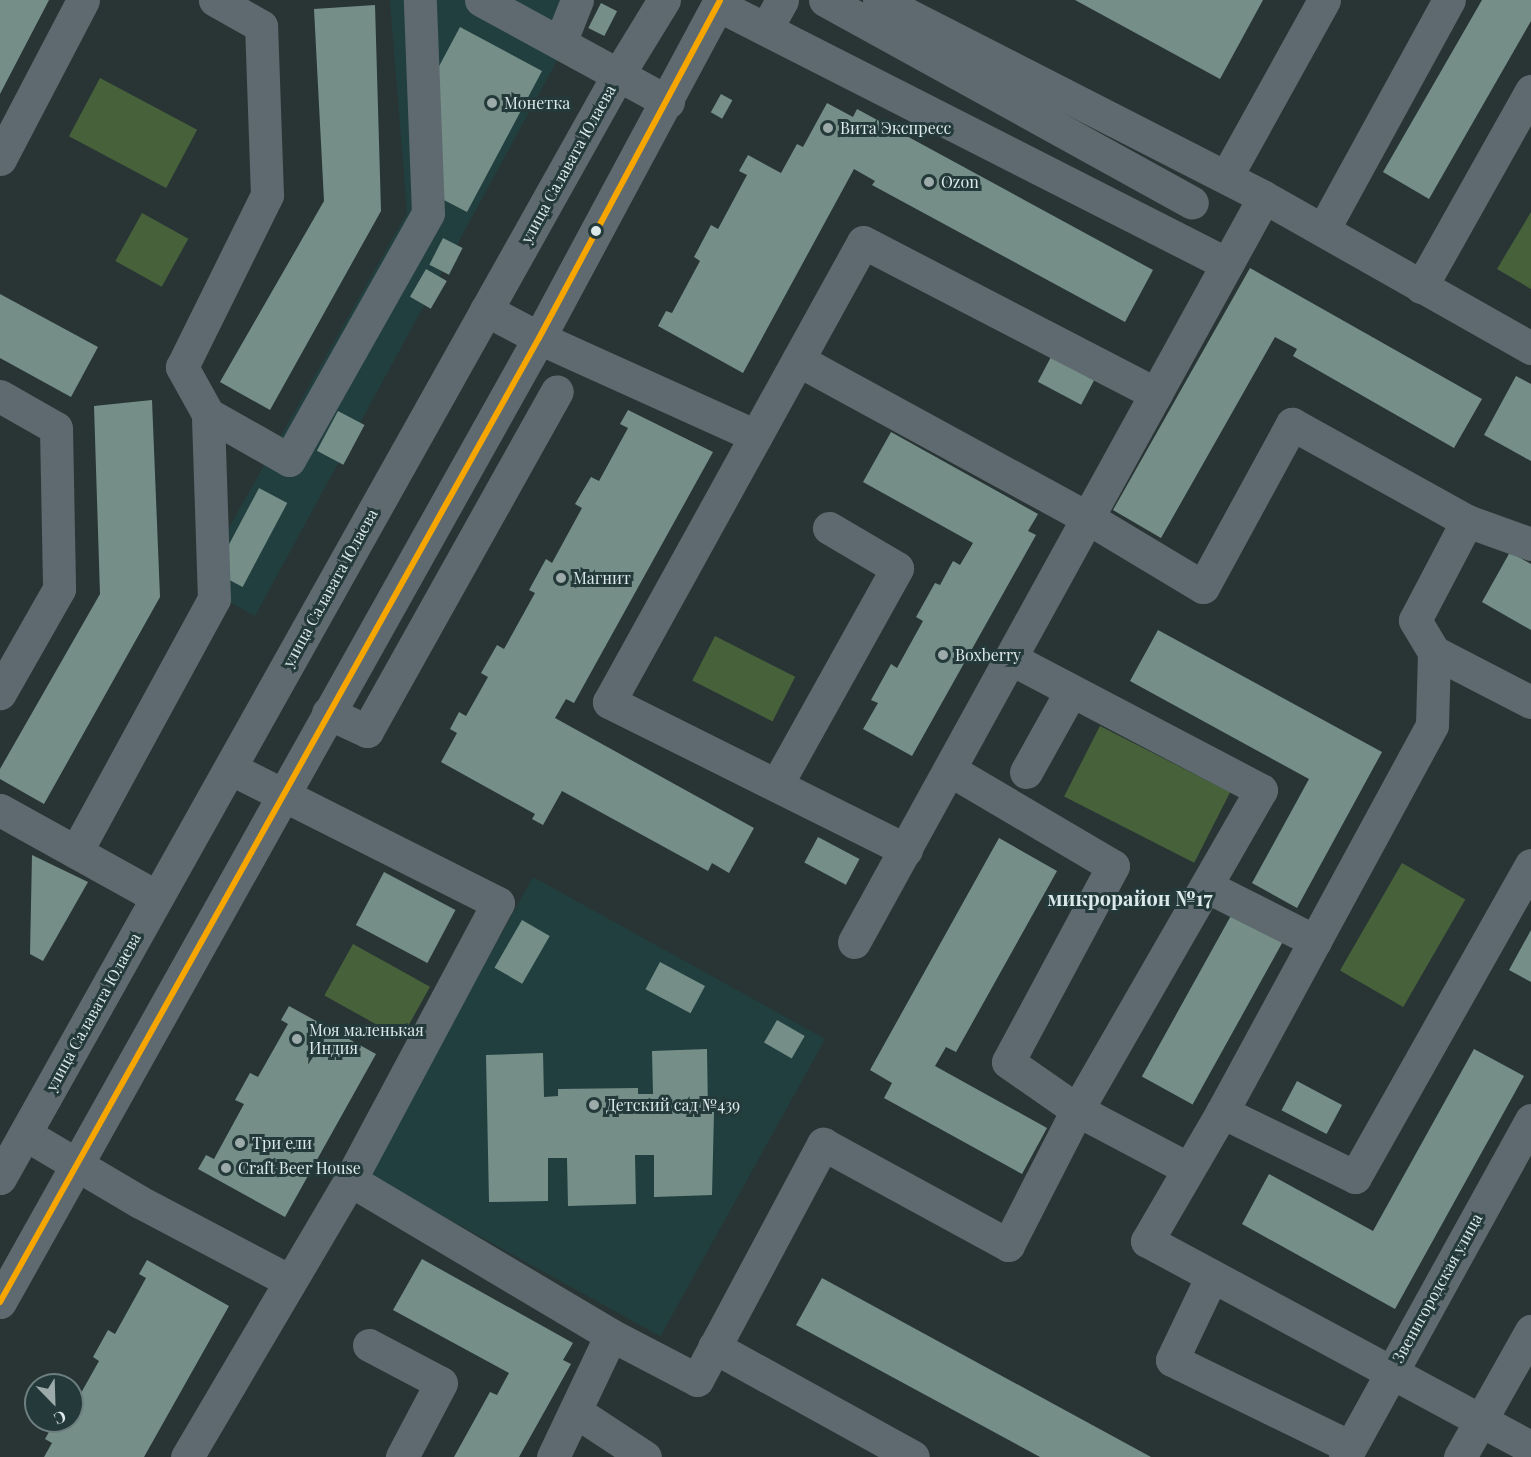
<!DOCTYPE html>
<html>
<head>
<meta charset="utf-8">
<style>
	body { margin:0 }
	#map { position:relative; width:1531px; height:1457px; overflow:hidden; background:#293535; font-family:"Playfair Display",serif }
	div>[style] { position:absolute }
	[style*='--x'] { left:calc(var(--x)*1px); top:calc(var(--y)*1px); width:calc(var(--w)*1px); rotate:calc(var(--a)*1deg) }
	.built>* { inset:0; background:#223f40; transform-origin:0 0 }
	.green>* { inset:0; background:#47623b; transform-origin:0 0 }
	.building>* { inset:0; background:#758f88; transform-origin:0 0 }
	.minor>* { height:33px; margin:-16.5px; padding:0 16.5px; transform-origin:16.5px; border-radius:16.5px; background:#5e6a6f }
	.bus-1>* { height:6px; margin:-3px; padding:0 3px; transform-origin:3px; border-radius:3px; background:#f7a600 }
	.dots>* { width:16px; height:16px; translate:-50% -50%; box-sizing:border-box; border:3px solid #24393a; border-radius:50% }
	span { translate:-50% -50%; white-space:nowrap; text-align:center; line-height:1.15; -webkit-text-stroke:6px #24393a; paint-order:stroke }
	.poi-label { font-size:16px; color:#dce9e9 }
	.left { translate:0 -50%; text-align:left }
	.street-label { font-size:16px; color:#dce9e9 }
	.quarter-label { font-size:20px; color:#dce9e9; font-weight:700 }
	.north { position:absolute; left:24px; top:1373px; width:60px; height:60px; box-sizing:border-box; background:#24393a; border:2px solid #6e7f80; border-radius:50%; rotate:157deg; font-size:16px; font-weight:700; line-height:24px; text-align:center; color:#dce9e9 }
	.north::after { content:''; display:block; margin:auto; width:21px; height:27px; background:#9daaaa; clip-path:polygon(50% 0,100% 100%,50% 72%,0 100%) }
</style>
</head>
<body>
<div id="map">
	<div class="built">
		<i style="clip-path:polygon(390px 0,590px 0,255px 616px,197px 584px,407px 213px)"></i>
		<i style="left:533px;top:877px;width:334px;height:340px;rotate:29deg"></i>
	</div>
	<div class="green">
		<i style="left:100px;top:78px;width:110px;height:66px;rotate:28deg"></i>
		<i style="clip-path:polygon(1531px 212px,1531px 289px,1497px 269px)"></i>
		<i style="left:142px;top:213px;width:53px;height:55px;rotate:29deg"></i>
		<i style="left:715px;top:636px;width:90px;height:50px;rotate:27deg"></i>
		<i style="left:1100px;top:726px;width:146px;height:79px;rotate:27deg"></i>
		<i style="left:1402px;top:863px;width:73px;height:124px;rotate:30deg"></i>
		<i style="left:353px;top:944px;width:88px;height:59px;rotate:29deg"></i>
	</div>
	<div class="building">
		<i style="clip-path:polygon(0 0,49px 0,0 94px)"></i>
		<i style="clip-path:polygon(1075px 0,1263px 0,1220px 79px)"></i>
		<i style="clip-path:polygon(1482px 0,1531px 0,1531px 21px,1429px 199px,1383px 172px)"></i>
		<i style="left:601px;top:3px;width:18px;height:28px;rotate:27deg"></i>
		<i style="clip-path:polygon(375px 5px,381px 211px,270px 410px,220px 382px,324px 201px,314px 9px)"></i>
		<i style="clip-path:polygon(460px 27px,542px 71px,467px 212px,442px 199px,436px 72px)"></i>
		<i style="left:721px;top:94px;width:13px;height:21px;rotate:29deg"></i>
		<i style="clip-path:polygon(827px 103px,853px 117px,857px 109px,1153px 270px,1125px 322px,872px 185px,875px 181px,854px 169px,743px 373px,658px 326px,666px 311px,672px 313px,700px 261px,694px 257px,711px 225px,718px 229px,747px 175px,739px 171px,748px 155px,781px 173px,797px 144px,803px 147px)"></i>
		<i style="left:443px;top:238px;width:22px;height:30px;rotate:27deg"></i>
		<i style="clip-path:polygon(1250px 268px,1482px 399px,1454px 448px,1293px 356px,1297px 349px,1275px 337px,1161px 538px,1113px 510px)"></i>
		<i style="left:426px;top:269px;width:24px;height:32px;rotate:30deg"></i>
		<i style="clip-path:polygon(0 294px,98px 347px,71px 397px,0 358px)"></i>
		<i style="left:1051px;top:357px;width:49px;height:28px;rotate:28deg"></i>
		<i style="clip-path:polygon(1516px 376px,1531px 384px,1531px 461px,1484px 435px)"></i>
		<i style="clip-path:polygon(152px 400px,160px 597px,44px 804px,0 779px,0 769px,100px 594px,94px 406px)"></i>
		<i style="clip-path:polygon(628px 410px,713px 452px,574px 703px,566px 699px,555px 718px,754px 828px,729px 873px,712px 863px,708px 871px,562px 791px,543px 825px,532px 819px,535px 814px,441px 762px,457px 733px,450px 729px,459px 712px,466px 716px,488px 677px,481px 673px,497px 645px,504px 649px,535px 593px,529px 590px,546px 559px,552px 563px,582px 508px,575px 504px,591px 477px,599px 481px,628px 428px,620px 424px)"></i>
		<i style="left:338px;top:411px;width:30px;height:45px;rotate:28deg"></i>
		<i style="clip-path:polygon(891px 432px,1038px 514px,1028px 531px,1036px 535px,912px 756px,863px 729px,878px 703px,871px 700px,891px 664px,897px 668px,923px 621px,916px 617px,935px 583px,940px 585px,953px 561px,960px 565px,973px 543px,863px 482px)"></i>
		<i style="left:259px;top:488px;width:32px;height:95px;rotate:28deg"></i>
		<i style="clip-path:polygon(1510px 552px,1531px 564px,1531px 630px,1482px 602px)"></i>
		<i style="clip-path:polygon(1158px 630px,1382px 752px,1297px 908px,1252px 883px,1309px 779px,1130px 681px)"></i>
		<i style="left:818px;top:837px;width:47px;height:29px;rotate:28deg"></i>
		<i style="clip-path:polygon(999px 838px,1057px 871px,956px 1052px,946px 1047px,935px 1066px,1047px 1128px,1022px 1174px,884px 1098px,892px 1083px,870px 1070px)"></i>
		<i style="clip-path:polygon(32px 855px,88px 882px,43px 961px,30px 954px)"></i>
		<i style="left:384px;top:872px;width:81px;height:60px;rotate:28deg"></i>
		<i style="left:1233px;top:912px;width:58px;height:188px;rotate:29deg"></i>
		<i style="left:522px;top:920px;width:32px;height:55px;rotate:30deg"></i>
		<i style="clip-path:polygon(1531px 930px,1531px 982px,1509px 970px)"></i>
		<i style="left:660px;top:962px;width:51px;height:31px;rotate:28deg"></i>
		<i style="clip-path:polygon(289px 1006px,376px 1054px,285px 1217px,198px 1169px,206px 1155px,214px 1159px,244px 1104px,235px 1100px,250px 1073px,258px 1077px,288px 1024px,281px 1020px)"></i>
		<i style="left:777px;top:1020px;width:32px;height:26px;rotate:30deg"></i>
		<i style="clip-path:polygon(707px 1049px,708px 1112px,714px 1112px,712px 1195px,654px 1197px,654px 1155px,635px 1155px,636px 1204px,568px 1206px,567px 1158px,548px 1158px,548px 1201px,489px 1202px,486px 1055px,543px 1053px,544px 1097px,558px 1096px,558px 1089px,638px 1088px,638px 1094px,653px 1094px,652px 1051px)"></i>
		<i style="clip-path:polygon(1474px 1049px,1524px 1076px,1395px 1309px,1242px 1224px,1269px 1174px,1373px 1231px)"></i>
		<i style="left:1297px;top:1081px;width:51px;height:33px;rotate:28deg"></i>
		<i style="clip-path:polygon(422px 1259px,573px 1343px,563px 1360px,571px 1364px,519px 1457px,454px 1457px,490px 1392px,497px 1395px,509px 1373px,393px 1310px)"></i>
		<i style="clip-path:polygon(147px 1260px,229px 1306px,144px 1457px,44px 1457px,52px 1443px,45px 1439px,55px 1421px,72px 1421px,72px 1409px,99px 1361px,93px 1357px,108px 1330px,115px 1334px,146px 1278px,139px 1274px)"></i>
		<i style="clip-path:polygon(822px 1278px,1151px 1457px,1040px 1457px,796px 1325px)"></i>
	</div>
	<div class="minor">
		<i style="--x:481;--y:0;--w:213;--a:28.6"></i>
		<i style="--x:825;--y:0;--w:419;--a:28.9"></i>
		<i style="--x:879;--y:0;--w:432;--a:27.1"></i>
		<i style="--x:1264;--y:197;--w:307;--a:29.5"></i>
		<i style="--x:720;--y:6;--w:569;--a:26.97"></i>
		<i style="--x:766;--y:29;--w:33;--a:-61"></i>
		<i style="--x:560;--y:43;--w:46;--a:-68.4"></i>
		<i style="--x:0;--y:159;--w:179;--a:-62.4"></i>
		<i style="--x:1226;--y:177;--w:202;--a:-61"></i>
		<i style="--x:1323;--y:230;--w:262;--a:-61.3"></i>
		<i style="--x:1421;--y:287;--w:225;--a:-60.7"></i>
		<i style="--x:486;--y:310;--w:60;--a:27.8"></i>
		<i style="--x:539;--y:338;--w:238;--a:24.3"></i>
		<i style="--x:798;--y:360;--w:330;--a:28.6"></i>
		<i style="--x:1088;--y:518;--w:134;--a:31"></i>
		<i style="--x:1203;--y:587;--w:186;--a:-61.4"></i>
		<i style="--x:1292;--y:424;--w:200;--a:29"></i>
		<i style="--x:0;--y:396;--w:64;--a:29.7"></i>
		<i style="--x:56;--y:428;--w:161;--a:88.9"></i>
		<i style="--x:59;--y:589;--w:120;--a:119.6"></i>
		<i style="--x:208;--y:414;--w:93;--a:29.6"></i>
		<i style="--x:289;--y:460;--w:283;--a:-60.6"></i>
		<i style="--x:428;--y:213;--w:213;--a:-92.2"></i>
		<i style="--x:1434;--y:652;--w:109;--a:27.3"></i>
		<i style="--x:328;--y:713;--w:43;--a:24.8"></i>
		<i style="--x:367;--y:731;--w:389;--a:-60.8"></i>
		<i style="--x:950;--y:770;--w:189;--a:30.5"></i>
		<i style="--x:1113;--y:866;--w:222;--a:118.2"></i>
		<i style="--x:1008;--y:1062;--w:84;--a:34.8"></i>
		<i style="--x:1077;--y:1110;--w:124;--a:27.8"></i>
		<i style="--x:1026;--y:772;--w:93;--a:-60.9"></i>
		<i style="--x:777;--y:784;--w:247;--a:-60.9"></i>
		<i style="--x:897;--y:568;--w:79;--a:-149.5"></i>
		<i style="--x:0;--y:810;--w:179;--a:29"></i>
		<i style="--x:906;--y:850;--w:332;--a:-153.5"></i>
		<i style="--x:609;--y:702;--w:525;--a:-61.09"></i>
		<i style="--x:863;--y:242;--w:330;--a:27.4"></i>
		<i style="--x:76;--y:852;--w:288;--a:-61.4"></i>
		<i style="--x:214;--y:599;--w:185;--a:-91.9"></i>
		<i style="--x:208;--y:414;--w:54;--a:-119"></i>
		<i style="--x:182;--y:367;--w:192;--a:-63.7"></i>
		<i style="--x:267;--y:195;--w:169;--a:-92"></i>
		<i style="--x:261;--y:26;--w:53;--a:-150.5"></i>
		<i style="--x:1208;--y:887;--w:120;--a:26.8"></i>
		<i style="--x:854;--y:942;--w:850;--a:-61.17"></i>
		<i style="--x:1222;--y:1112;--w:148;--a:26"></i>
		<i style="--x:1355;--y:1177;--w:358;--a:-60.6"></i>
		<i style="--x:25;--y:1134;--w:134;--a:30.6"></i>
		<i style="--x:140;--y:1202;--w:167;--a:27.8"></i>
		<i style="--x:0;--y:1178;--w:1264;--a:-60.74"></i>
		<i style="--x:618;--y:75;--w:88;--a:-58.5"></i>
		<i style="--x:350;--y:1180;--w:304;--a:30.7"></i>
		<i style="--x:611;--y:1335;--w:97;--a:27.6"></i>
		<i style="--x:697;--y:1380;--w:268;--a:-61.9"></i>
		<i style="--x:823;--y:1144;--w:211;--a:28.6"></i>
		<i style="--x:1008;--y:1245;--w:152;--a:-62.9"></i>
		<i style="--x:1077;--y:1110;--w:369;--a:-60.1"></i>
		<i style="--x:1261;--y:790;--w:282;--a:-152.3"></i>
		<i style="--x:1212;--y:1276;--w:93;--a:115.5"></i>
		<i style="--x:1172;--y:1360;--w:198;--a:26"></i>
		<i style="--x:0;--y:1302;--w:1104;--a:-60.79"></i>
		<i style="--x:539;--y:338;--w:383;--a:-61.8"></i>
		<i style="--x:369;--y:1345;--w:81;--a:27.8"></i>
		<i style="--x:441;--y:1383;--w:84;--a:117.8"></i>
		<i style="--x:714;--y:1347;--w:227;--a:28.9"></i>
		<i style="--x:578;--y:1413;--w:80;--a:33.3"></i>
		<i style="--x:1530;--y:1447;--w:435;--a:-151.7"></i>
		<i style="--x:1147;--y:1241;--w:149;--a:-59.8"></i>
		<i style="--x:1222;--y:1112;--w:440;--a:-61.5"></i>
		<i style="--x:1432;--y:725;--w:73;--a:-88.4"></i>
		<i style="--x:1434;--y:652;--w:37;--a:-121"></i>
		<i style="--x:1415;--y:620;--w:112;--a:-62.3"></i>
		<i style="--x:1467;--y:521;--w:68;--a:19.8"></i>
		<i style="--x:187;--y:1457;--w:321;--a:-59.5"></i>
		<i style="--x:350;--y:1180;--w:314;--a:-61.9"></i>
		<i style="--x:498;--y:903;--w:300;--a:-153.3"></i>
		<i style="--x:553;--y:1457;--w:135;--a:-64.6"></i>
		<i style="--x:1345;--y:1457;--w:385;--a:-61.1"></i>
		<i style="--x:1460;--y:1457;--w:145;--a:-60.6"></i>
	</div>
	<div class="bus-1">
		<i style="--x:0;--y:1302;--w:1104;--a:-60.79"></i>
		<i style="--x:539;--y:338;--w:383;--a:-61.8"></i>
	</div>
	<div class="dots">
		<i style="left:492px;top:103px;background:#9daaaa"></i>
		<i style="left:828px;top:128px;background:#9daaaa"></i>
		<i style="left:929px;top:182px;background:#9daaaa"></i>
		<i style="left:596px;top:231px;background:#dce9e9"></i>
		<i style="left:561px;top:578px;background:#9daaaa"></i>
		<i style="left:943px;top:655px;background:#9daaaa"></i>
		<i style="left:297px;top:1039px;background:#9daaaa"></i>
		<i style="left:594px;top:1105px;background:#9daaaa"></i>
		<i style="left:240px;top:1143px;background:#9daaaa"></i>
		<i style="left:226px;top:1168px;background:#9daaaa"></i>
	</div>
	<div class="poi-label">
		<span class="left" style="left:504px;top:103px">Монетка</span>
		<span class="left" style="left:840px;top:128px">Вита Экспресс</span>
		<span class="left" style="left:941px;top:182px">Ozon</span>
		<span class="left" style="left:573px;top:578px">Магнит</span>
		<span class="left" style="left:955px;top:655px">Boxberry</span>
		<span class="left" style="left:309px;top:1039px">Моя маленькая<br>Индия</span>
		<span class="left" style="left:606px;top:1105px">Детский сад №439</span>
		<span class="left" style="left:252px;top:1143px">Три ели</span>
		<span class="left" style="left:238px;top:1168px">Craft Beer House</span>
	</div>
	<div class="street-label">
		<span style="left:568px;top:164px;rotate:-61deg">улица Салавата Юлаева</span>
		<span style="left:330px;top:588px;rotate:-61deg">улица Салавата Юлаева</span>
		<span style="left:93px;top:1012px;rotate:-61deg">улица Салавата Юлаева</span>
		<span style="left:1437px;top:1288px;rotate:-61deg">Звенигородская улица</span>
	</div>
	<div class="quarter-label">
		<span style="left:1130px;top:897px">микрорайон №17</span>
	</div>
	<div class="north">С</div>
</div>
</body>
</html>
